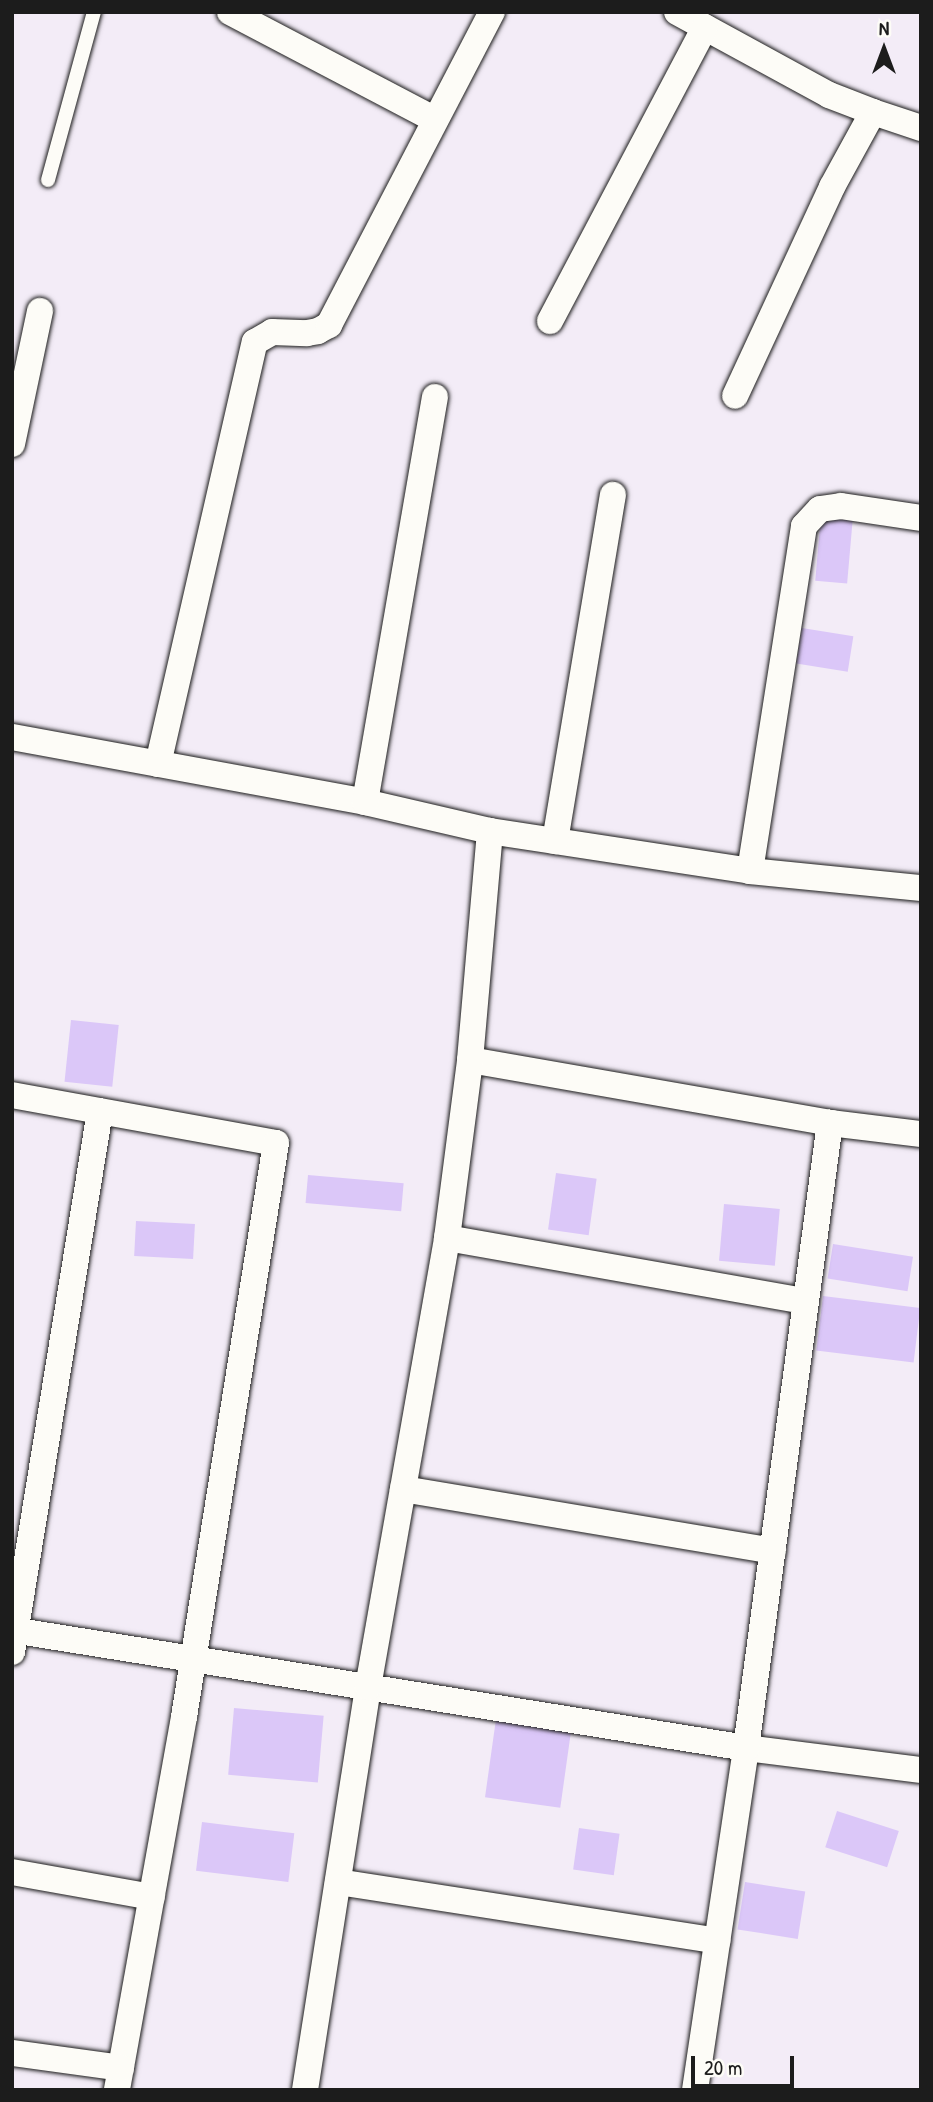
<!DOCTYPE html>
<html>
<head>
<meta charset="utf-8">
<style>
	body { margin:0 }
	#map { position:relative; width:933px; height:2102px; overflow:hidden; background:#f3ecf7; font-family:"Patrick Hand",sans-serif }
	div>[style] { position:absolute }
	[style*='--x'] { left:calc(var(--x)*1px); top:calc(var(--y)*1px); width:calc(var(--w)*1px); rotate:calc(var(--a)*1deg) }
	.building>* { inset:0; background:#dbc7f8; transform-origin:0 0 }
	.roads { filter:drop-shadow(0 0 2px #1c1c1c) drop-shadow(0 0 2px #1c1c1c) }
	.lane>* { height:14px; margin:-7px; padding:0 7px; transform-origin:7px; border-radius:7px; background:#fdfcf7 }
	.street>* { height:26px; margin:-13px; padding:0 13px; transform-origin:13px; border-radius:13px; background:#fdfcf7 }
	span { translate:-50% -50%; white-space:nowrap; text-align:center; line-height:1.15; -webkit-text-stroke:5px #fdfcf7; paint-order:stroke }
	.frame { position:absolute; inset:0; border:14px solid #1c1c1c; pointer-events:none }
	.north { position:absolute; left:849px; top:14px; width:70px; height:70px; -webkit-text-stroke:5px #fdfcf7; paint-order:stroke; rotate:0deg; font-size:19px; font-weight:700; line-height:28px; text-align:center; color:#1c1c1c }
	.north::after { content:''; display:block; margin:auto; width:24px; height:32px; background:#1c1c1c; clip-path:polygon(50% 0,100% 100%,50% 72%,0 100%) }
	.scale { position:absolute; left:691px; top:2056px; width:103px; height:32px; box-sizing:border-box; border:4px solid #1c1c1c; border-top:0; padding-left:9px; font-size:21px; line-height:24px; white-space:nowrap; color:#1c1c1c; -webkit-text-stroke:5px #fdfcf7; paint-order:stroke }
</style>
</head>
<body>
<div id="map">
	<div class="building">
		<i style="left:821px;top:515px;width:32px;height:66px;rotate:5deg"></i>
		<i style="left:802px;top:628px;width:52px;height:36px;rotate:9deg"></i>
		<i style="left:71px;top:1020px;width:48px;height:62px;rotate:6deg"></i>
		<i style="left:556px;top:1173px;width:41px;height:57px;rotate:8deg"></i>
		<i style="left:308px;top:1175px;width:96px;height:28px;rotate:5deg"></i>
		<i style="left:724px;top:1204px;width:56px;height:57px;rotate:5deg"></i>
		<i style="left:136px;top:1221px;width:59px;height:35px;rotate:3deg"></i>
		<i style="left:833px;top:1244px;width:81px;height:35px;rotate:9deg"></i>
		<i style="left:823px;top:1296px;width:98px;height:55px;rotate:7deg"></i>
		<i style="left:234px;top:1708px;width:90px;height:67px;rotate:5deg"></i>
		<i style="left:496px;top:1719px;width:76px;height:79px;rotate:8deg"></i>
		<i style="left:837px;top:1811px;width:65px;height:38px;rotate:18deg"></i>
		<i style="left:202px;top:1822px;width:93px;height:49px;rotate:7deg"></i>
		<i style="left:579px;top:1828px;width:41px;height:42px;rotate:8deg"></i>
		<i style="left:745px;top:1882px;width:61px;height:48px;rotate:9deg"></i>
	</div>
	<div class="roads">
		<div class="lane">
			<i style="--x:48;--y:180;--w:174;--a:-74.7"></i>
		</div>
		<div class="street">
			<i style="--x:230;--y:12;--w:230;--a:27.7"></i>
			<i style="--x:677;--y:12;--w:173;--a:28.6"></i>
			<i style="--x:829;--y:95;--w:47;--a:21.1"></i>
			<i style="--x:873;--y:112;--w:85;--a:118.7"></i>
			<i style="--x:832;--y:187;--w:230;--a:114.9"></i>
			<i style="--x:873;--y:112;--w:51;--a:18.4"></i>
			<i style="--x:550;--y:321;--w:332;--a:-62.2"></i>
			<i style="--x:12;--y:444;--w:136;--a:-78.1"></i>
			<i style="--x:12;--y:737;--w:359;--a:10.4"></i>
			<i style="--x:365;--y:802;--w:128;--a:13.1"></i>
			<i style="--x:490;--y:831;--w:263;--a:8.7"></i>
			<i style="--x:750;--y:871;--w:172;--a:5.7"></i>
			<i style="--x:158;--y:764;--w:433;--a:-77.1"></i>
			<i style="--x:255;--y:342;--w:20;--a:-30"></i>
			<i style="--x:272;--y:332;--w:35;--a:2"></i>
			<i style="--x:307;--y:333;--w:11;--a:-10"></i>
			<i style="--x:318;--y:331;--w:13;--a:-29"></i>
			<i style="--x:329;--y:325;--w:353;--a:-62.5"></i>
			<i style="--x:365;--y:802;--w:411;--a:-80.2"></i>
			<i style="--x:555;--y:841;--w:351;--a:-80.5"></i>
			<i style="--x:750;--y:871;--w:349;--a:-81.1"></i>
			<i style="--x:804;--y:526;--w:23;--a:-47"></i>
			<i style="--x:820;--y:509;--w:21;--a:-8"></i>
			<i style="--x:841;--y:506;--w:81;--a:8.5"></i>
			<i style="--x:470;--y:1060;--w:365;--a:9.9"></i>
			<i style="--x:830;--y:1123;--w:92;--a:6.9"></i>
			<i style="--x:12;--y:1095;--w:268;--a:10.3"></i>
			<i style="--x:276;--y:1143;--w:581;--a:99.11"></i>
			<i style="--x:184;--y:1717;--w:379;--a:100.2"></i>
			<i style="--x:447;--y:1238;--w:364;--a:10"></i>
			<i style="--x:403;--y:1489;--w:375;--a:9.5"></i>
			<i style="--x:12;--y:1630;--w:743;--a:9.13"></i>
			<i style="--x:746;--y:1748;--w:176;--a:7.2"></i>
			<i style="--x:12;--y:1652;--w:548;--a:-80.76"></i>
			<i style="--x:12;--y:1872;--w:142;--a:10.1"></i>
			<i style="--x:338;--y:1882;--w:384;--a:8.8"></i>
			<i style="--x:12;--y:2053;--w:110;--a:7.8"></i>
			<i style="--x:305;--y:2090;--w:408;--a:-81.1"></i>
			<i style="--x:368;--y:1687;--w:456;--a:-80"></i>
			<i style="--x:447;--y:1238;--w:179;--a:-82.6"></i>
			<i style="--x:470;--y:1060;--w:230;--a:-85"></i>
			<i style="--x:695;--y:2090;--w:346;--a:-81.5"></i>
			<i style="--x:746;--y:1748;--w:631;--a:-82.35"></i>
		</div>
	</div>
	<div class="frame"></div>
	<div class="north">N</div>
	<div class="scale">20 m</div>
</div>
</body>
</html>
